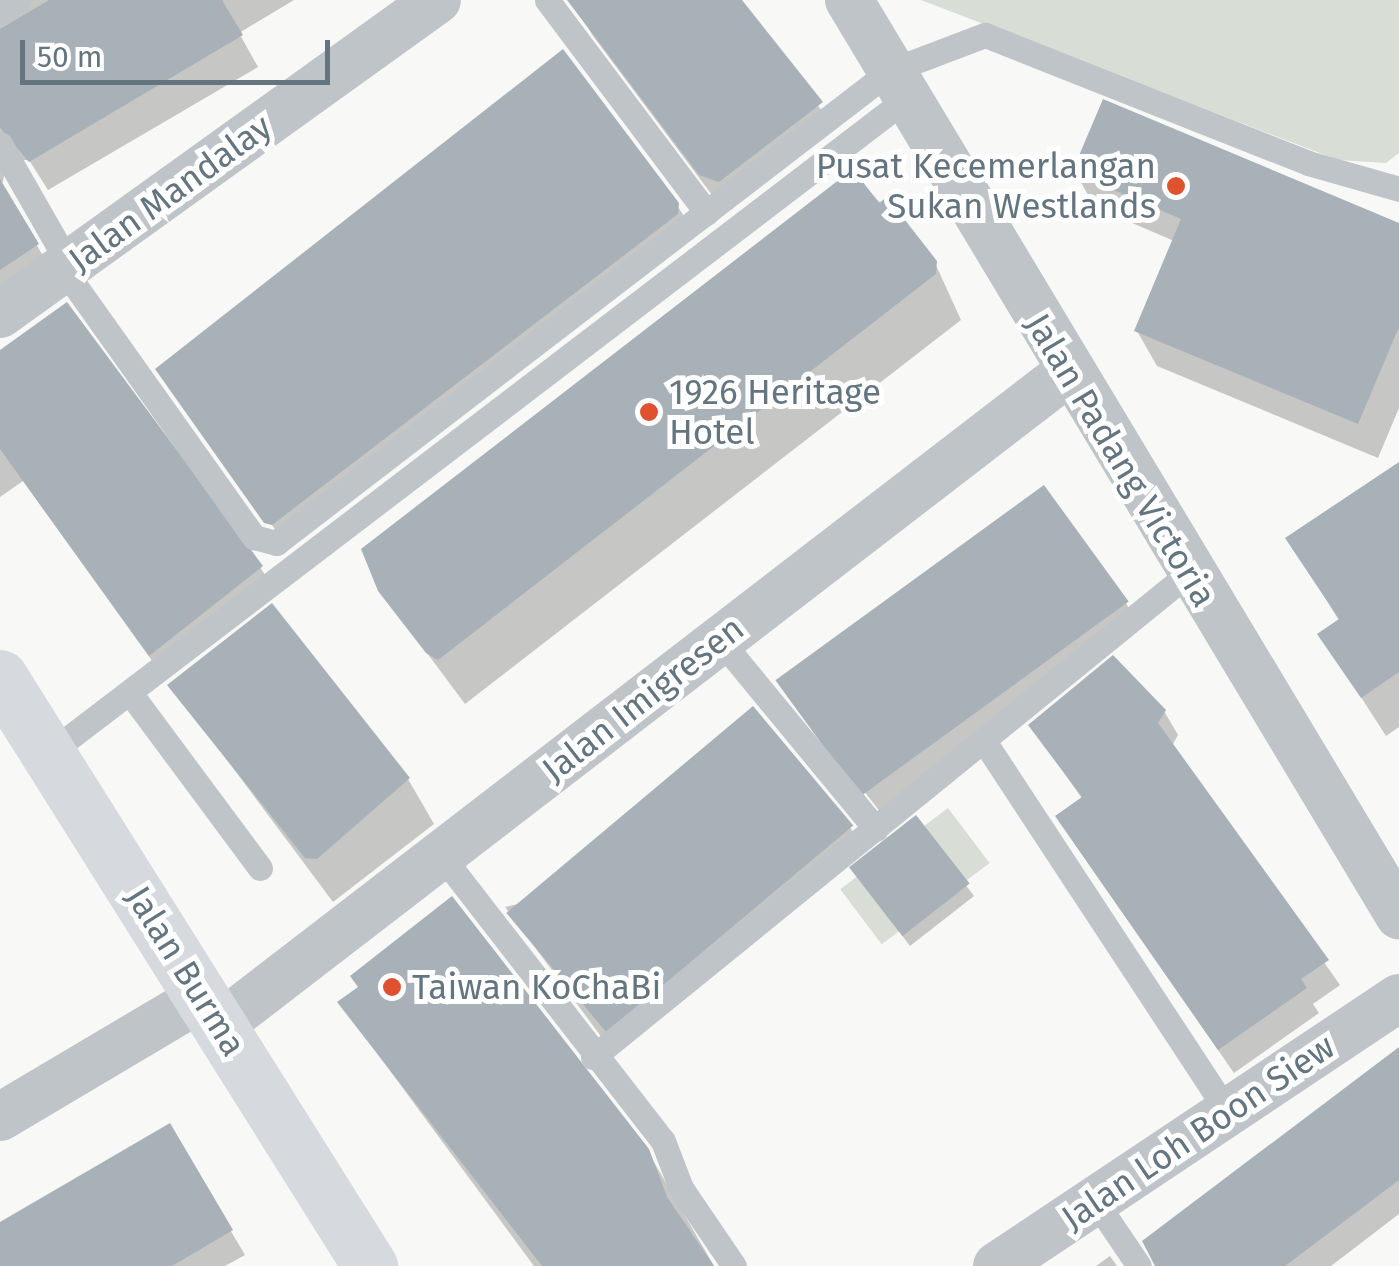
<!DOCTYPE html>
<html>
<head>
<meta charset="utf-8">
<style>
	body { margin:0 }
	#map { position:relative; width:1399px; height:1266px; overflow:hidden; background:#f8f8f6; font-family:"Fira Sans",sans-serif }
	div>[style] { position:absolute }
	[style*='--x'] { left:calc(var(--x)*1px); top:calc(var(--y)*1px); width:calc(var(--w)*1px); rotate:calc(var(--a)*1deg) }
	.green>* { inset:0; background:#d8ddd5; transform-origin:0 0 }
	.shadow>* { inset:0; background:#0003 }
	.building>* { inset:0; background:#a8b1b7; transform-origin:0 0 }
	.lane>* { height:25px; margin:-12.5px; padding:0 12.5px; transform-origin:12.5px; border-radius:12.5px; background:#bfc4c8 }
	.street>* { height:48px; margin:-24px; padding:0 24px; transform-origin:24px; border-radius:24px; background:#bfc4c8 }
	.secondary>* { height:55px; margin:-27.5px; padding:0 27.5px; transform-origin:27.5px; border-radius:27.5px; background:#d6dade }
	.dots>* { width:28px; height:28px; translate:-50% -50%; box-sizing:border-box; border:5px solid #fff; border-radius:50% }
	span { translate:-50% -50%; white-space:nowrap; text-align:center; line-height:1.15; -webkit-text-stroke:10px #fff; paint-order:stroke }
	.poi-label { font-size:35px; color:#647580 }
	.right { translate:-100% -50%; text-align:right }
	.left { translate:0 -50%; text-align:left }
	.street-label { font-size:35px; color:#647580 }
	.scale { position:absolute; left:20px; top:40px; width:310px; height:45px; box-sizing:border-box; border:5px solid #647580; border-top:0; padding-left:12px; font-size:30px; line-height:35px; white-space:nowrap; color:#647580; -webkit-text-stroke:8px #fff; paint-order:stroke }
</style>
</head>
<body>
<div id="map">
	<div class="green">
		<i style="clip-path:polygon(921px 0,1399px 0,1399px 153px,1386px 163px,1338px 160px)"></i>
		<i style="left:948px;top:808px;width:69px;height:135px;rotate:53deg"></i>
	</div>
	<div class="shadow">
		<i style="clip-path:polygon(0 0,294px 0,239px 33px,258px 67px,48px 190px,29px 160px,8px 160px,2px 185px,54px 275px,0 312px)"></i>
		<i style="clip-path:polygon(592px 0,739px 0,834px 127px,715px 199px,593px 36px,579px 12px)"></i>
		<i style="clip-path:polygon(1075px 172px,1399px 227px,1399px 408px,1378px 458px,1157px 366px,1137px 331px,1174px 241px,1095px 207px)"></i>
		<i style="clip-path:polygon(853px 173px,935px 263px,961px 320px,465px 704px,380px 590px)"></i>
		<i style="clip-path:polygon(677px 205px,692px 229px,288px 547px,158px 370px)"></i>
		<i style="clip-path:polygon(0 353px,260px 567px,273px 588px,163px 676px,23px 481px,0 497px)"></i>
		<i style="clip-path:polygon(1399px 469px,1399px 727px,1386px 736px,1321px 635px,1340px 622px,1289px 539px)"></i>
		<i style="clip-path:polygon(1126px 603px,1139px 627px,892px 827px,785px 690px)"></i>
		<i style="clip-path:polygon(171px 685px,408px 779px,434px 824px,333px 902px)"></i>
		<i style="clip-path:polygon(1164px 711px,1178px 735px,1172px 746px,1340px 985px,1313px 1004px,1319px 1013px,1234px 1073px,1072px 840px,1083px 800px,1031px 725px)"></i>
		<i style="clip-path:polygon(916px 819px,974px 896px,910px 946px,860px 881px)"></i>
		<i style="clip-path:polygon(850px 827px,864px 851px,614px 1054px,505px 907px)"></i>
		<i style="clip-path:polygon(340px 1003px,647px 1150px,714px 1266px,534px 1266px)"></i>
		<i style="clip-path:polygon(1399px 1050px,1399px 1214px,1331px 1266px,1157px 1266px)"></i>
		<i style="clip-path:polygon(169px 1127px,245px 1255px,225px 1266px,0 1266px,0 1225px)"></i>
		<i style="clip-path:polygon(1110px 1256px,1117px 1266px,1096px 1266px)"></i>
	</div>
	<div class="building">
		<i style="clip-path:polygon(49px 0,222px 0,243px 35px,29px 162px,0 128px,0 29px)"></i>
		<i style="clip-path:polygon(567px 0,742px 0,823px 102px,719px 182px,699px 175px)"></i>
		<i style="clip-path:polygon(563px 49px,679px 203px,678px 214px,272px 525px,264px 523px,155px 369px)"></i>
		<i style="clip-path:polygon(1103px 99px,1399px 223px,1399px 327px,1358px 424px,1134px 331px,1181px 219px,1072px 172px)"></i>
		<i style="clip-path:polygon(853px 169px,879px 203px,887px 197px,937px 261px,936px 274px,438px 660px,426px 653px,378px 591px,361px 549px)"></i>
		<i style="clip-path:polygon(0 179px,39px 244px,0 270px)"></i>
		<i style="clip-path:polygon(67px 302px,263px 566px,149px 656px,0 449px,0 350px)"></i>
		<i style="clip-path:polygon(1399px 462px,1399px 672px,1361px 698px,1317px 634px,1339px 619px,1285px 538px)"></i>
		<i style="left:1044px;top:485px;width:144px;height:332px;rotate:54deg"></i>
		<i style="clip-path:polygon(272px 603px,410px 778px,317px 859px,305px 858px,167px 685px)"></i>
		<i style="clip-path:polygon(1113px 655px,1166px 710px,1158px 723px,1329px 960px,1301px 979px,1307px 988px,1218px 1050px,1055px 816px,1082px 797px,1028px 725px)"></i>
		<i style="left:753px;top:706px;width:156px;height:322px;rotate:50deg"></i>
		<i style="left:916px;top:815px;width:87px;height:85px;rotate:52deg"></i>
		<i style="clip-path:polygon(452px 896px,649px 1149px,667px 1197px,714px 1266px,542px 1266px,337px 1002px,358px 987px,350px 976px)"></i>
		<i style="clip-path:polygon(1399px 1047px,1399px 1180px,1285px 1266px,1155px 1266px,1142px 1241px)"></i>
		<i style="clip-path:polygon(170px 1123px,233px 1230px,172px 1266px,0 1266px,0 1222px)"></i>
	</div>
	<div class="lane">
		<i style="--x:547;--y:0;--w:266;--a:53.1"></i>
		<i style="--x:0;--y:12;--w:22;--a:-32"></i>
		<i style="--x:0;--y:144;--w:141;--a:60.2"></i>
		<i style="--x:64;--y:270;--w:328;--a:54.6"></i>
		<i style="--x:254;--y:537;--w:23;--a:15"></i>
		<i style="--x:276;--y:543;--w:774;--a:-37.55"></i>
		<i style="--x:890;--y:71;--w:102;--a:-20.8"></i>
		<i style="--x:985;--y:35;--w:347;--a:21.6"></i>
		<i style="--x:1308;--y:163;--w:95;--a:15.9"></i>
		<i style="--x:720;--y:640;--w:245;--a:50.5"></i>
		<i style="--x:133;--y:697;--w:213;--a:53.4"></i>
		<i style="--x:984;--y:741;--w:444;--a:56.7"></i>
		<i style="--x:48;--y:754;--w:1079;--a:-37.36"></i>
		<i style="--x:441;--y:855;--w:362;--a:52.2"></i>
		<i style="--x:663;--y:1141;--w:50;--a:69"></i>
		<i style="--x:681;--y:1188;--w:94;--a:55.8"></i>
		<i style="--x:593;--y:1057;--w:768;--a:-39.08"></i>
		<i style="--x:1095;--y:1201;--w:78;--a:55.9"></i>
	</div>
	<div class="street">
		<i style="--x:849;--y:0;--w:1068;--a:58.99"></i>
		<i style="--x:0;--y:314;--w:538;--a:-35.7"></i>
		<i style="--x:220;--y:1025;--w:1069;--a:-37.59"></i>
		<i style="--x:0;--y:1117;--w:235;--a:-30.7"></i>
		<i style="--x:997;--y:1266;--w:483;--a:-33.7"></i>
	</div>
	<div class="secondary">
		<i style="--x:0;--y:677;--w:696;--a:57.86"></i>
	</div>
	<div class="dots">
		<i style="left:1176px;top:186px;background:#de5230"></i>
		<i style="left:649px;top:412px;background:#de5230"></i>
		<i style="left:392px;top:987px;background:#de5230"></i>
	</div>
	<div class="poi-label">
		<span class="right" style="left:1156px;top:186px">Pusat Kecemerlangan<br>Sukan Westlands</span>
		<span class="left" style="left:669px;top:412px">1926 Heritage<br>Hotel</span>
		<span class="left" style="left:412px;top:987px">Taiwan KoChaBi</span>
	</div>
	<div class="street-label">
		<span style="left:170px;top:193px;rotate:-36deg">Jalan Mandalay</span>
		<span style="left:1121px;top:460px;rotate:59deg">Jalan Padang Victoria</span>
		<span style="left:643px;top:699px;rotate:-38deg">Jalan Imigresen</span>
		<span style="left:186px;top:971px;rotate:58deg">Jalan Burma</span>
		<span style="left:1198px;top:1132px;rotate:-34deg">Jalan Loh Boon Siew</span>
	</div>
	<div class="scale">50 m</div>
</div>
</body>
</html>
